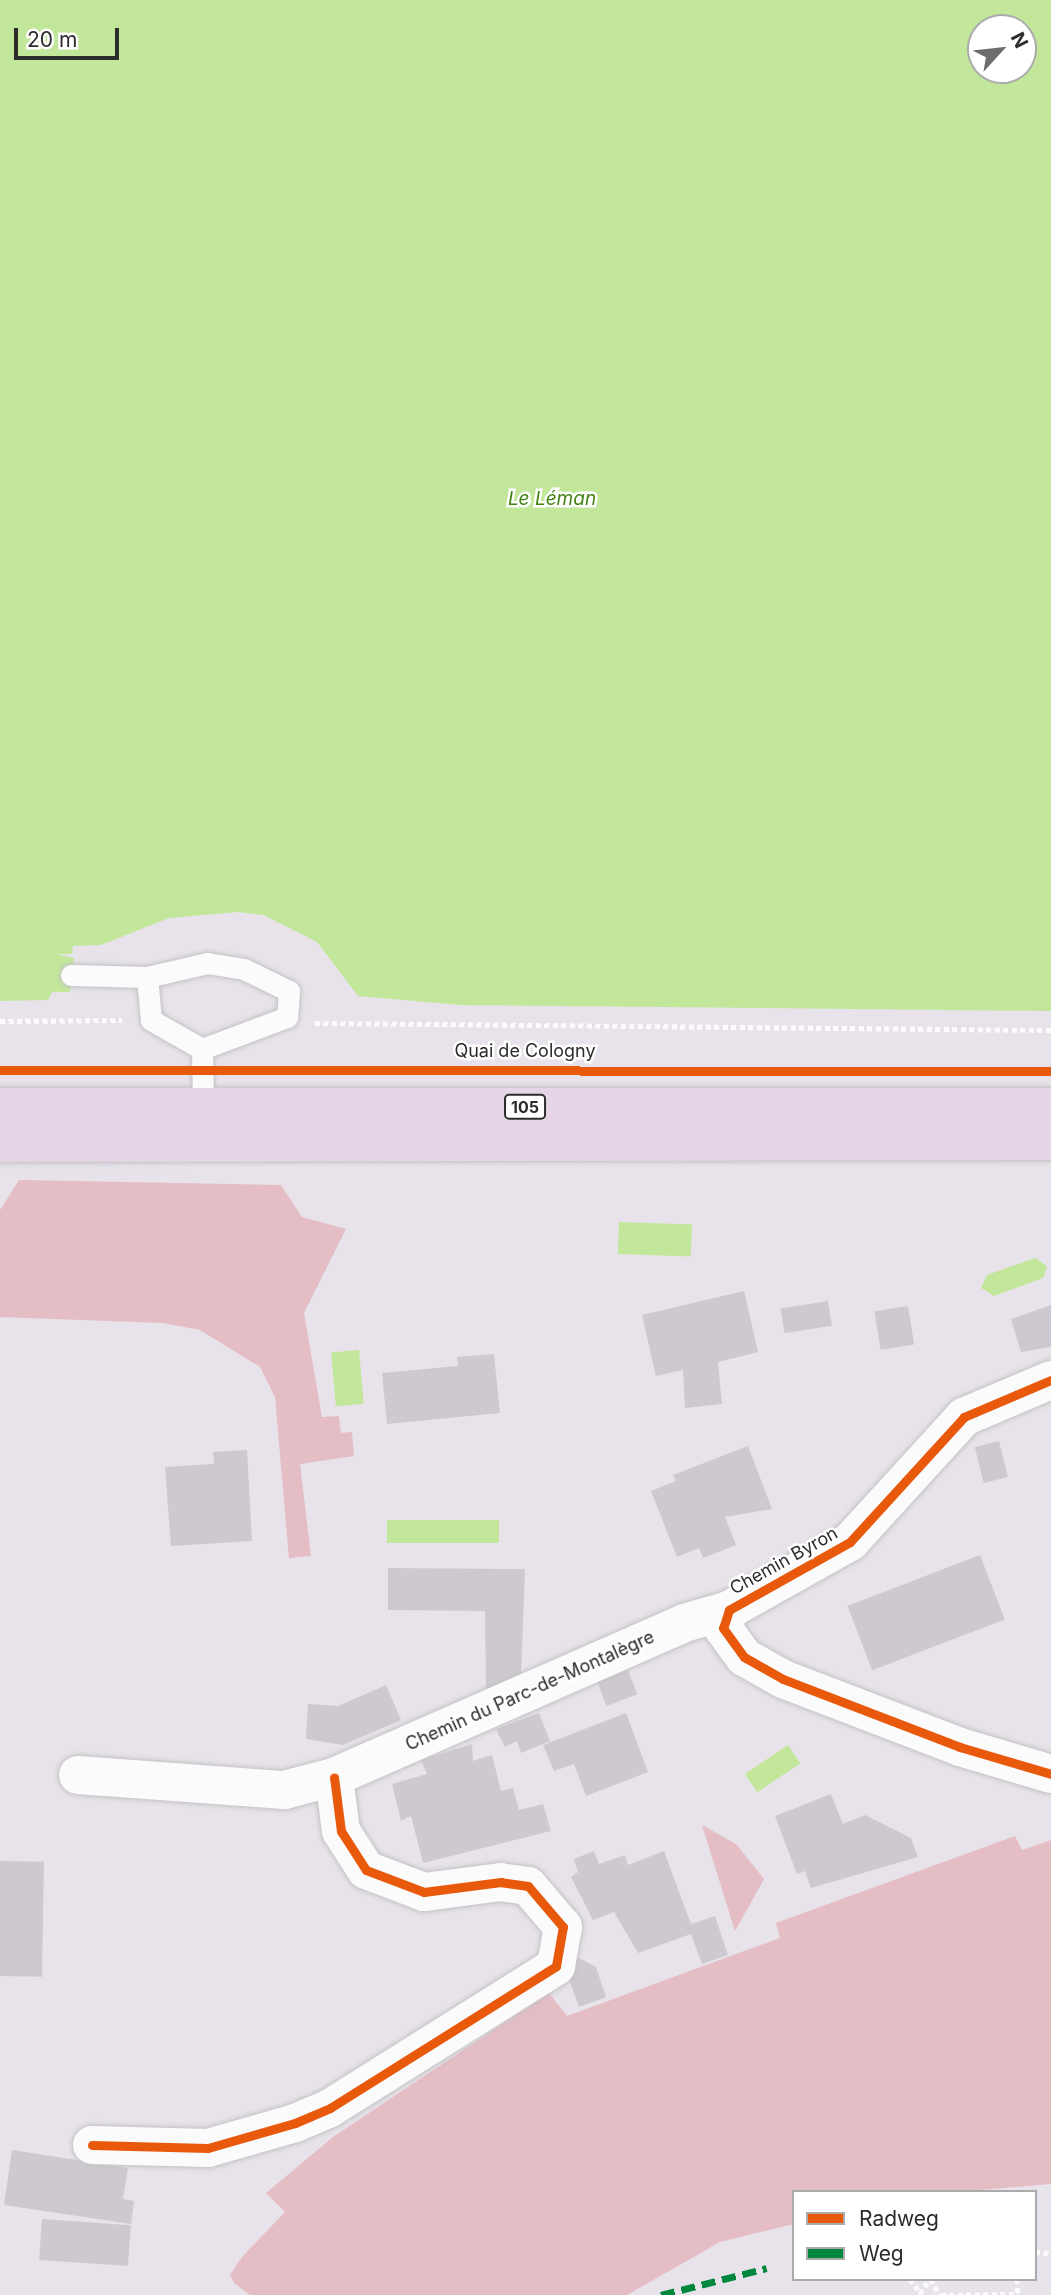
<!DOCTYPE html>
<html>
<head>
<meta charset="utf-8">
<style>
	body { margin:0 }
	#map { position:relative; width:1051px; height:2295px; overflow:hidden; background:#e8e2ea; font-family:Inter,sans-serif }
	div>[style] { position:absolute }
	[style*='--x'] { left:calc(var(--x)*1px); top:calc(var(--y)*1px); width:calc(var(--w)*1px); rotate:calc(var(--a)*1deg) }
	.green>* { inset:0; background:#e4bdc5 }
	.water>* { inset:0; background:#c2e79a; transform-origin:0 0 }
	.building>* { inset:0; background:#cec9d0; transform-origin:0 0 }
	.path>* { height:4.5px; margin-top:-2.25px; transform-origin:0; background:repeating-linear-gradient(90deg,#fcfbfc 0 5px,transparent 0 8.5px) }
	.roads { filter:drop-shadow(0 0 2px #c2c3c4) drop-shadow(0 0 2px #c2c3c4) }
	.lane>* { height:21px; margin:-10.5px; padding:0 10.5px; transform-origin:10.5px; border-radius:10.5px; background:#fcfbfc }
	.street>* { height:38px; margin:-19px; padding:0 19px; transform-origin:19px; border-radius:19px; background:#fcfbfc }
	.primary>* { height:38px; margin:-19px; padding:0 19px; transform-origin:19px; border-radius:19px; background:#e6d5e7 }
	.quiet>* { height:7px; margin-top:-3.5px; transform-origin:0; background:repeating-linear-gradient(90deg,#00873e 0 14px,transparent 0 21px) }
	.cycleway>* { height:9px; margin:-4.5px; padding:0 4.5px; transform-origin:4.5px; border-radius:4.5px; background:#e8590c }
	span { translate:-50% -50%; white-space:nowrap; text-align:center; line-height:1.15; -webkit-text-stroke:5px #fff; paint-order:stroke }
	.shield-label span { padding:2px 5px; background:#fff; border:2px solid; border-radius:5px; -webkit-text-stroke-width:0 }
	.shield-label { font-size:16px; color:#2c2c2c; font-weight:700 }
	.street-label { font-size:18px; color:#2c2c2c }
	.water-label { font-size:19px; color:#448414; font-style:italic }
	.legend { position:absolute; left:792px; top:2190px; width:245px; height:91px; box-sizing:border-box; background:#fff; border:2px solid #ababab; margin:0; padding:9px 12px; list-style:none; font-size:21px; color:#2c2c2c }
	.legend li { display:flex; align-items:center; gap:14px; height:35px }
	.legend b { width:35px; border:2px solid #ababab }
	.north { position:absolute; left:967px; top:14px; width:70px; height:70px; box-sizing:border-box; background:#fff; border:2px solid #ababab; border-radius:50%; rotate:63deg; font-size:19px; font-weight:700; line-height:28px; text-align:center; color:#2c2c2c }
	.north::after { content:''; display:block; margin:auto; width:24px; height:32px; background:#6e6c6e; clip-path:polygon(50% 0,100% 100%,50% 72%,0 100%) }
	.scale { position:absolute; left:14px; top:28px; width:105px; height:32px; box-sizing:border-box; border:4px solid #2c2c2c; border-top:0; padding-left:9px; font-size:21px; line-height:24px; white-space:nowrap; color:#2c2c2c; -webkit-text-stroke:5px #fff; paint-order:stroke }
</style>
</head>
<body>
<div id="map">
	<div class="green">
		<i style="clip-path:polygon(19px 1180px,281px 1185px,302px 1217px,346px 1229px,304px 1313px,322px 1417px,339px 1416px,341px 1433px,352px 1432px,354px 1456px,300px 1464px,311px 1556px,289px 1558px,275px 1397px,260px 1367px,200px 1330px,163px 1323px,0 1317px,0 1210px)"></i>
		<i style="clip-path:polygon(702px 1825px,736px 1844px,764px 1879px,735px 1931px)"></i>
		<i style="clip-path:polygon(1015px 1836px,1022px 1850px,1051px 1840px,1051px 2184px,956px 2192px,794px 2192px,794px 2224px,720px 2242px,627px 2295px,250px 2295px,234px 2283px,230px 2275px,242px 2257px,285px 2212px,266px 2193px,333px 2137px,549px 1993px,567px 2016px,780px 1938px,776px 1923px)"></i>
	</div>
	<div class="water">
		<i style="clip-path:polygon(evenodd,0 0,1051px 0,1051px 1011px,460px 1005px,358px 996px,317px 942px,263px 915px,238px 912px,169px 918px,101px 945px,73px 946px,72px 954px,56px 954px,74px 958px,70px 992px,52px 992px,48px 1000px,0 1001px,0 0,981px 28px,1023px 28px,1023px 70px,981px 70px,981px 28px)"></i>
		<i style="left:619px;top:1222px;width:73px;height:32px;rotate:2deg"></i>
		<i style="clip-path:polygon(1035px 1258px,1047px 1266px,1043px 1278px,994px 1296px,981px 1288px,987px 1275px)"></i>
		<i style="left:359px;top:1350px;width:54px;height:28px;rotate:85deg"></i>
		<i style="left:499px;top:1520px;width:23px;height:112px;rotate:90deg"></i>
		<i style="left:788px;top:1745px;width:22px;height:52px;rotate:56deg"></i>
	</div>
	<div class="building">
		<i style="clip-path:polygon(744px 1291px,758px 1352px,718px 1362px,722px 1404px,685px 1408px,683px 1370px,656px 1376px,642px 1315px)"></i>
		<i style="left:828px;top:1301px;width:25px;height:48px;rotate:81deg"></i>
		<i style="clip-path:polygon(1051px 1305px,1051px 1347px,1021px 1352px,1011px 1319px)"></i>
		<i style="left:908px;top:1306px;width:39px;height:34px;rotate:81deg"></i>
		<i style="clip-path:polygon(494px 1354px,500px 1413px,387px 1424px,382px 1373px,458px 1366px,457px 1357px)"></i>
		<i style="left:999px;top:1441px;width:37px;height:25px;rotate:76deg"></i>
		<i style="clip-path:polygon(748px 1446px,772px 1509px,725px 1517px,736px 1545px,703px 1558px,699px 1548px,677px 1557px,651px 1491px,676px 1481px,673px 1475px)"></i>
		<i style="clip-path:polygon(247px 1450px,252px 1541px,171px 1546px,165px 1467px,214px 1464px,213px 1452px)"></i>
		<i style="left:980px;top:1555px;width:69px;height:142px;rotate:69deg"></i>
		<i style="clip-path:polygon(388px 1568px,525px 1569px,521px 1677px,486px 1691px,485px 1611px,388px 1610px)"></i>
		<i style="left:628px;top:1670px;width:26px;height:33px;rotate:69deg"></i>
		<i style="clip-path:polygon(386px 1685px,401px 1720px,343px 1745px,306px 1739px,308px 1704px,338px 1706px)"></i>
		<i style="clip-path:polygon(539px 1713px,550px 1741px,521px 1753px,517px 1741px,505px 1747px,496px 1729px)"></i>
		<i style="clip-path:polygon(626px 1713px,648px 1772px,586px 1796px,574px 1764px,554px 1771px,543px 1745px)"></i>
		<i style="clip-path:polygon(472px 1744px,473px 1761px,492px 1755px,501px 1791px,513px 1788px,519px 1810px,543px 1804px,551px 1831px,423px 1863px,411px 1816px,401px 1821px,392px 1784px,427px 1774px,421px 1760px)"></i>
		<i style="clip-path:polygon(831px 1794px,843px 1824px,865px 1815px,911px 1838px,918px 1857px,811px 1888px,805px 1871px,797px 1874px,775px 1816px)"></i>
		<i style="clip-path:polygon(594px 1851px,599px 1864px,625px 1855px,628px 1865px,664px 1851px,691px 1924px,715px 1916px,728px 1955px,702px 1964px,691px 1934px,638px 1953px,614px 1912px,593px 1920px,571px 1877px,578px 1872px,574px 1859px)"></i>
		<i style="left:0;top:1861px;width:44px;height:115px;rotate:1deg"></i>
		<i style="clip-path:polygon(579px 1958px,596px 1967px,606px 1997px,579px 2007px,566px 1971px)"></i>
		<i style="clip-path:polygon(12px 2150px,128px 2168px,123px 2199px,134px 2201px,131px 2224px,4px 2205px)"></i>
		<i style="left:42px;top:2219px;width:89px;height:41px;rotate:4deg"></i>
	</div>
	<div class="path">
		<i style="--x:0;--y:1021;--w:122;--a:-0.5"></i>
		<i style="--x:315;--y:1023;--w:736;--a:0.54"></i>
		<i style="--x:1035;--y:2252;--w:16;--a:4"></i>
		<i style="--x:910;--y:2279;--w:20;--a:53"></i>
		<i style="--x:931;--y:2279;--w:18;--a:63"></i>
		<i style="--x:1009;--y:2279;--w:8;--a:0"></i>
		<i style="--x:1017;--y:2279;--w:16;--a:86"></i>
		<i style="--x:920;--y:2294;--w:17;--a:-59"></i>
		<i style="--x:941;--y:2295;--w:77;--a:-0.7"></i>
	</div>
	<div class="roads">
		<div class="lane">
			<i style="--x:71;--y:975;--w:76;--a:1.5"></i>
			<i style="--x:202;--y:1049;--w:59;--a:-150.4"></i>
			<i style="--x:151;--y:1020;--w:43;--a:-95.3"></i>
			<i style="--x:147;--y:977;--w:62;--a:-13.1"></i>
			<i style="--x:207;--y:963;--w:37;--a:9"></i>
			<i style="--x:244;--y:969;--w:50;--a:26.1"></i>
			<i style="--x:289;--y:991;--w:26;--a:94"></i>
			<i style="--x:287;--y:1017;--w:91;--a:159.4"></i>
			<i style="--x:202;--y:1049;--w:58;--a:89"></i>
		</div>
		<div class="street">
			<i style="--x:1051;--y:1380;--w:95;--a:157"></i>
			<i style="--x:964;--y:1417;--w:169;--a:132.4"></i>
			<i style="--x:850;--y:1542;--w:139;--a:150.7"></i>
			<i style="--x:729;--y:1610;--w:19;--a:108"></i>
			<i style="--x:723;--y:1628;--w:36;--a:54"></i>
			<i style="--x:744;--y:1657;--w:45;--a:29.4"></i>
			<i style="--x:783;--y:1679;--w:190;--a:21"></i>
			<i style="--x:960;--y:1747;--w:95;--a:16.5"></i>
			<i style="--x:78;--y:1775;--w:207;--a:4.2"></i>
			<i style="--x:284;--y:1790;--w:52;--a:-14.6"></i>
			<i style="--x:334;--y:1777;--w:382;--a:-23.7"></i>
			<i style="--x:684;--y:1623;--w:47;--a:-16.1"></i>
			<i style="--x:92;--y:2145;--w:116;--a:1.5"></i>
			<i style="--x:208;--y:2148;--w:91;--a:-16"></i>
			<i style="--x:295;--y:2123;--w:38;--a:-23"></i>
			<i style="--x:330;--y:2108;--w:267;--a:-32.1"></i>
			<i style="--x:556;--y:1966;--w:40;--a:-80"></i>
			<i style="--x:563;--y:1927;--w:54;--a:-130.5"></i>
			<i style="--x:528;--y:1886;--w:27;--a:-172"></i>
			<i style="--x:501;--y:1882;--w:78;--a:172.6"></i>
			<i style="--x:424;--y:1892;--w:62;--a:-159.2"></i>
			<i style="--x:366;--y:1870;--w:46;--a:-122.7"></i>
			<i style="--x:341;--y:1831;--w:54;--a:-97.4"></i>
		</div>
		<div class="primary">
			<i style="--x:0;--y:1107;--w:1051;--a:0"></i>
			<i style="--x:0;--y:1143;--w:1051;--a:-0.11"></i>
		</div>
	</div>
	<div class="quiet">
		<i style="--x:661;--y:2295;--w:109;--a:-14.3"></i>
	</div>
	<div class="cycleway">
		<i style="--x:0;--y:1070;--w:1051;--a:0.05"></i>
		<i style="--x:1051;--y:1380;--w:95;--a:157"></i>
		<i style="--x:964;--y:1417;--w:169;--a:132.4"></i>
		<i style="--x:850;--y:1542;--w:139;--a:150.7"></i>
		<i style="--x:729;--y:1610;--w:19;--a:108"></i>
		<i style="--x:723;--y:1628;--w:36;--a:54"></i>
		<i style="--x:744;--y:1657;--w:45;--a:29.4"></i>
		<i style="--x:783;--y:1679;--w:190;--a:21"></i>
		<i style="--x:960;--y:1747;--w:95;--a:16.5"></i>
		<i style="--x:92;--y:2145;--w:116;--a:1.5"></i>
		<i style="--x:208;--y:2148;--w:91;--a:-16"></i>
		<i style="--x:295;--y:2123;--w:38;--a:-23"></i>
		<i style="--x:330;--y:2108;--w:267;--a:-32.1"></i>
		<i style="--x:556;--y:1966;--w:40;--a:-80"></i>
		<i style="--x:563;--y:1927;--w:54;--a:-130.5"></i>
		<i style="--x:528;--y:1886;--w:27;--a:-172"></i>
		<i style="--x:501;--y:1882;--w:78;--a:172.6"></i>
		<i style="--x:424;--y:1892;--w:62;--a:-159.2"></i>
		<i style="--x:366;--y:1870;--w:46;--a:-122.7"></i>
		<i style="--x:341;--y:1831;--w:54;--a:-97.4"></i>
	</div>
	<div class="shield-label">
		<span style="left:525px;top:1107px">105</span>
	</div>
	<div class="street-label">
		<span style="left:525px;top:1051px">Quai de Cologny</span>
		<span style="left:784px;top:1561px;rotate:-29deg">Chemin Byron</span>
		<span style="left:530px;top:1691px;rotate:-24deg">Chemin du Parc-de-Montalègre</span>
	</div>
	<div class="water-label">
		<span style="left:552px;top:499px">Le Léman</span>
	</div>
	<ul class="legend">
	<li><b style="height:9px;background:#e8590c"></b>Radweg</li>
	<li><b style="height:9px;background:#00873e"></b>Weg</li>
	</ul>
	<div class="north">N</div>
	<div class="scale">20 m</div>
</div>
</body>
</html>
